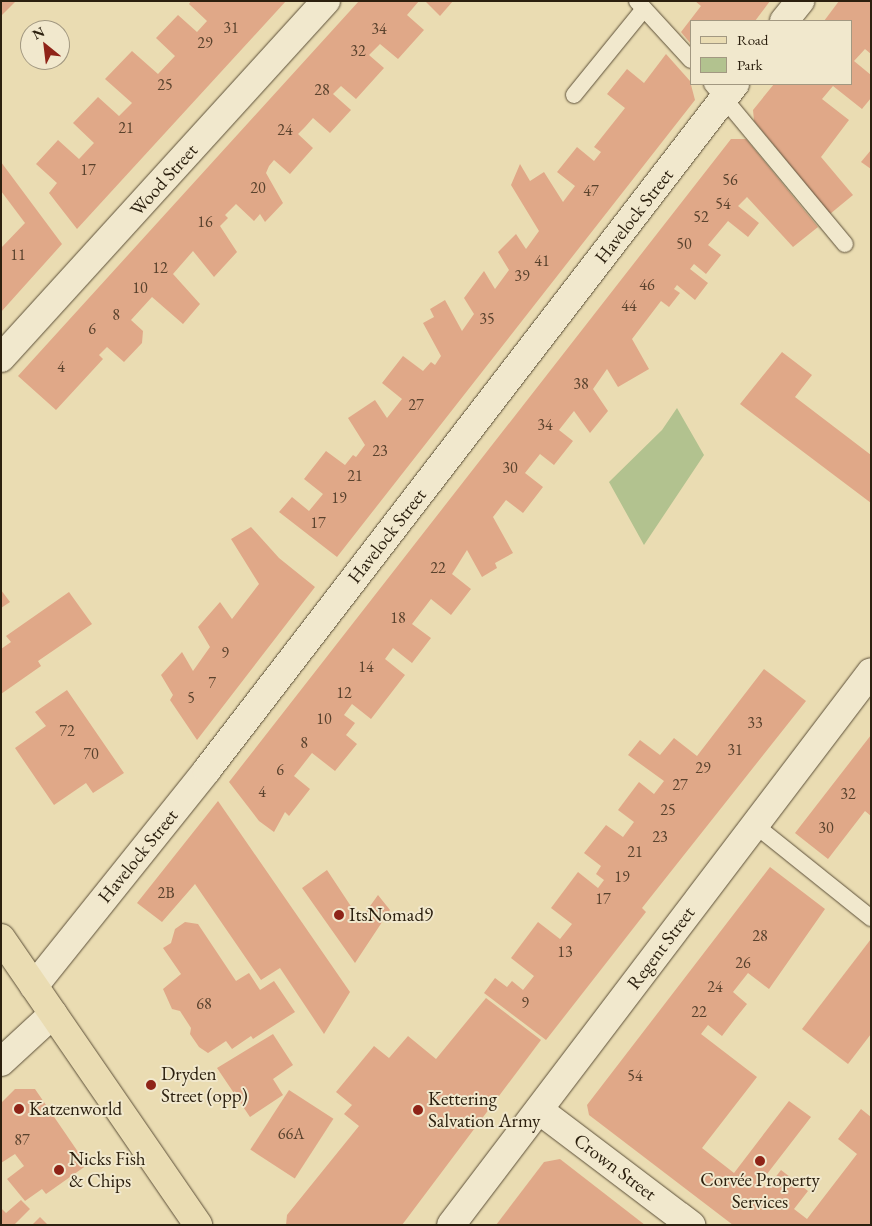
<!DOCTYPE html>
<html>
<head>
<meta charset="utf-8">
<style>
	body { margin:0 }
	#map { position:relative; width:872px; height:1226px; overflow:hidden; background:#eadcb2; font-family:"EB Garamond",serif }
	div>[style] { position:absolute }
	[style*='--x'] { left:calc(var(--x)*1px); top:calc(var(--y)*1px); width:calc(var(--w)*1px); rotate:calc(var(--a)*1deg) }
	.green>* { inset:0; background:#b2c28f }
	.building>* { inset:0; background:#e0a888; transform-origin:0 0 }
	.roads { filter:drop-shadow(0 0 1px #5c4f38) drop-shadow(0 0 1px #5c4f38) }
	.service>* { height:16px; margin:-8px; padding:0 8px; transform-origin:8px; border-radius:8px; background:#f1e8cd }
	.minor>* { height:28px; margin:-14px; padding:0 14px; transform-origin:14px; border-radius:14px; background:#f1e8cd }
	.primary>* { height:28px; margin:-14px; padding:0 14px; transform-origin:14px; border-radius:14px; background:#eadcb2 }
	.dots>* { width:14px; height:14px; translate:-50% -50%; box-sizing:border-box; border:2px solid #f1e8cd; border-radius:50% }
	span { translate:-50% -50%; white-space:nowrap; text-align:center; line-height:1.15; -webkit-text-stroke:4px #f1e8cd; paint-order:stroke }
	.number-label { font-size:16px; color:#59422d }
	.number-label span { -webkit-text-stroke-width:0 }
	.street-label { font-size:19px; color:#2c200f }
	.poi-label { font-size:19px; color:#2c200f }
	.left { translate:0 -50%; text-align:left }
	.frame { position:absolute; inset:0; border:2px solid #2c200f; pointer-events:none }
	.legend { position:absolute; left:690px; top:20px; width:162px; height:65px; box-sizing:border-box; background:#f1e8cd; border:1px solid #a29881; margin:0; padding:6px 9px; list-style:none; font-size:15px; color:#2c200f }
	.legend li { display:flex; align-items:center; gap:10px; height:25px }
	.legend b { width:25px; border:1px solid #a29881 }
	.north { position:absolute; left:20px; top:20px; width:50px; height:50px; box-sizing:border-box; background:#f1e8cd; border:1px solid #a29881; border-radius:50%; rotate:331deg; font-size:14px; font-weight:700; line-height:20px; text-align:center; color:#2c200f }
	.north::after { content:''; display:block; margin:auto; width:18px; height:22px; background:#8f2418; clip-path:polygon(50% 0,100% 100%,50% 72%,0 100%) }
</style>
</head>
<body>
<div id="map">
	<div class="green">
		<i style="clip-path:polygon(677px 408px,704px 455px,644px 545px,609px 482px,662px 430px)"></i>
	</div>
	<div class="building">
		<i style="clip-path:polygon(1px 1px,16px 1px,1px 16px)"></i>
		<i style="clip-path:polygon(191px 1px,286px 1px,77px 229px,49px 193px,57px 183px,36px 164px,58px 140px,79px 159px,94px 143px,73px 123px,98px 97px,119px 116px,132px 103px,105px 79px,132px 51px,158px 74px,175px 56px,156px 38px,178px 15px,197px 32px,207px 21px,189px 4px)"></i>
		<i style="clip-path:polygon(359px 1px,419px 1px,407px 15px,424px 30px,398px 59px,380px 44px,369px 55px,384px 68px,356px 99px,341px 86px,333px 94px,351px 110px,330px 133px,313px 118px,305px 127px,298px 134px,313px 148px,290px 174px,274px 160px,269px 166px,266px 173px,283px 203px,265px 222px,260px 214px,254px 221px,236px 204px,225px 215px,228px 218px,220px 226px,237px 252px,214px 277px,193px 251px,173px 274px,200px 304px,183px 324px,152px 297px,131px 320px,143px 331px,142px 343px,124px 362px,107px 347px,99px 355px,103px 359px,56px 410px,18px 376px)"></i>
		<i style="clip-path:polygon(425px 1px,453px 1px,440px 16px)"></i>
		<i style="clip-path:polygon(695px 1px,770px 1px,755px 21px,691px 21px,691px 44px,681px 32px,701px 6px)"></i>
		<i style="clip-path:polygon(839px 1px,871px 1px,871px 54px,865px 49px,854px 61px,871px 75px,871px 98px,862px 109px,833px 86px,822px 99px,849px 120px,821px 157px,853px 195px,830px 214px,754px 121px,753px 110px,774px 84px,851px 84px,851px 21px,824px 21px)"></i>
		<i style="clip-path:polygon(666px 54px,690px 81px,695px 100px,337px 557px,279px 512px,292px 497px,309px 511px,323px 494px,304px 479px,326px 451px,345px 465px,353px 455px,356px 457px,365px 445px,348px 418px,375px 400px,387px 418px,402px 399px,382px 383px,403px 356px,423px 371px,431px 362px,435px 365px,441px 356px,423px 323px,434px 317px,430px 309px,445px 300px,462px 331px,474px 314px,464px 298px,484px 271px,495px 289px,509px 270px,498px 252px,516px 234px,526px 249px,534px 238px,539px 231px,511px 185px,520px 164px,530px 181px,544px 172px,563px 202px,575px 186px,557px 172px,577px 147px,594px 161px,601px 152px,594px 147px,625px 108px,607px 94px,627px 69px,644px 83px)"></i>
		<i style="clip-path:polygon(731px 139px,746px 139px,818px 227px,793px 247px,747px 197px,738px 206px,759px 223px,748px 237px,728px 221px,708px 245px,721px 255px,706px 274px,694px 264px,690px 269px,708px 283px,695px 300px,677px 285px,674px 289px,680px 293px,669px 307px,661px 301px,632px 339px,649px 369px,618px 387px,607px 369px,593px 389px,608px 411px,590px 433px,574px 411px,559px 430px,573px 441px,554px 465px,540px 454px,525px 473px,543px 487px,523px 513px,506px 500px,493px 517px,513px 553px,495px 563px,497px 568px,482px 577px,467px 550px,452px 574px,471px 589px,451px 615px,431px 599px,412px 624px,431px 638px,412px 663px,393px 648px,385px 659px,405px 675px,371px 719px,352px 704px,344px 715px,355px 723px,346px 735px,357px 744px,335px 771px,312px 753px,294px 776px,310px 789px,289px 816px,285px 812px,274px 832px,259px 821px,229px 782px)"></i>
		<i style="clip-path:polygon(871px 150px,871px 169px,861px 162px)"></i>
		<i style="clip-path:polygon(1px 162px,62px 244px,1px 312px,1px 248px,25px 223px,1px 191px)"></i>
		<i style="clip-path:polygon(782px 352px,812px 375px,795px 397px,871px 455px,871px 503px,740px 404px)"></i>
		<i style="clip-path:polygon(251px 527px,279px 558px,315px 587px,197px 740px,170px 700px,173px 695px,161px 675px,182px 652px,193px 671px,210px 647px,198px 627px,220px 602px,232px 619px,259px 584px,231px 539px)"></i>
		<i style="clip-path:polygon(1px 590px,10px 602px,1px 608px)"></i>
		<i style="clip-path:polygon(69px 592px,92px 624px,38px 661px,41px 666px,1px 694px,1px 649px,11px 642px,6px 636px)"></i>
		<i style="clip-path:polygon(764px 669px,806px 701px,642px 908px,646px 912px,546px 1040px,484px 993px,495px 978px,507px 987px,512px 981px,523px 990px,534px 976px,511px 958px,538px 922px,560px 939px,572px 924px,551px 908px,578px 872px,598px 888px,604px 880px,596px 874px,601px 866px,584px 853px,606px 825px,623px 837px,634px 822px,618px 810px,639px 782px,654px 794px,664px 781px,628px 755px,640px 740px,660px 755px,674px 738px,697px 756px)"></i>
		<i style="clip-path:polygon(67px 690px,124px 773px,93px 793px,86px 783px,54px 805px,15px 748px,46px 726px,35px 712px)"></i>
		<i style="clip-path:polygon(871px 735px,871px 816px,865px 811px,828px 859px,795px 833px)"></i>
		<i style="clip-path:polygon(218px 801px,350px 992px,324px 1034px,280px 968px,261px 980px,195px 884px,162px 922px,137px 903px)"></i>
		<i style="clip-path:polygon(770px 867px,825px 909px,769px 989px,748px 973px,733px 992px,747px 1004px,735px 1019px,722px 1036px,708px 1025px,701px 1034px,757px 1077px,702px 1148px,734px 1173px,789px 1101px,811px 1117px,760px 1183px,767px 1188px,781px 1170px,808px 1191px,794px 1209px,807px 1219px,857px 1154px,838px 1139px,861px 1109px,871px 1117px,871px 1225px,733px 1225px,589px 1115px,587px 1105px)"></i>
		<i style="clip-path:polygon(327px 870px,360px 920px,378px 895px,390px 910px,355px 963px,302px 888px)"></i>
		<i style="clip-path:polygon(185px 922px,198px 924px,236px 981px,249px 973px,260px 990px,274px 981px,295px 1012px,253px 1039px,251px 1036px,232px 1049px,226px 1041px,208px 1053px,199px 1047px,190px 1034px,191px 1028px,180px 1011px,172px 1009px,163px 989px,181px 974px,163px 948px,171px 943px,175px 929px)"></i>
		<i style="clip-path:polygon(871px 939px,871px 1034px,848px 1064px,802px 1029px)"></i>
		<i style="clip-path:polygon(486px 998px,541px 1040px,402px 1225px,286px 1225px,287px 1215px,359px 1126px,344px 1114px,352px 1105px,336px 1092px,374px 1046px,389px 1058px,408px 1036px,436px 1059px)"></i>
		<i style="clip-path:polygon(273px 1034px,293px 1065px,273px 1079px,283px 1095px,250px 1117px,217px 1068px)"></i>
		<i style="clip-path:polygon(15px 1089px,35px 1089px,87px 1165px,46px 1194px,42px 1189px,25px 1201px,7px 1179px,24px 1166px,15px 1154px,1px 1163px,1px 1103px)"></i>
		<i style="left:289px;top:1090px;width:53px;height:71px;rotate:33deg"></i>
		<i style="clip-path:polygon(560px 1159px,645px 1225px,496px 1225px,544px 1162px)"></i>
		<i style="clip-path:polygon(21px 1200px,30px 1209px,14px 1225px,1px 1225px,1px 1208px,6px 1213px)"></i>
		<i style="clip-path:polygon(40px 1217px,48px 1225px,32px 1225px)"></i>
	</div>
	<div class="roads">
		<div class="service">
			<i style="--x:637;--y:1;--w:80;--a:47.5"></i>
			<i style="--x:712;--y:84;--w:208;--a:50.3"></i>
			<i style="--x:574;--y:95;--w:111;--a:-50.9"></i>
			<i style="--x:755;--y:825;--w:149;--a:38.7"></i>
		</div>
		<div class="minor">
			<i style="--x:784;--y:21;--w:26;--a:-51"></i>
			<i style="--x:1;--y:358;--w:483;--a:-47.7"></i>
			<i style="--x:34;--y:986;--w:277;--a:-51.3"></i>
			<i style="--x:207;--y:770;--w:866;--a:-52.42"></i>
			<i style="--x:1;--y:1062;--w:71;--a:-42.7"></i>
			<i style="--x:539;--y:1110;--w:191;--a:37.1"></i>
			<i style="--x:451;--y:1225;--w:694;--a:-52.78"></i>
		</div>
		<div class="primary">
			<i style="--x:1;--y:938;--w:348;--a:55.5"></i>
		</div>
	</div>
	<div class="dots">
		<i style="left:339px;top:915px;background:#8f2418"></i>
		<i style="left:151px;top:1085px;background:#8f2418"></i>
		<i style="left:19px;top:1109px;background:#8f2418"></i>
		<i style="left:418px;top:1110px;background:#8f2418"></i>
		<i style="left:760px;top:1161px;background:#8f2418"></i>
		<i style="left:59px;top:1170px;background:#8f2418"></i>
	</div>
	<div class="number-label">
		<span style="left:231px;top:28px">31</span>
		<span style="left:379px;top:29px">34</span>
		<span style="left:205px;top:43px">29</span>
		<span style="left:358px;top:51px">32</span>
		<span style="left:165px;top:85px">25</span>
		<span style="left:322px;top:90px">28</span>
		<span style="left:126px;top:128px">21</span>
		<span style="left:285px;top:130px">24</span>
		<span style="left:88px;top:170px">17</span>
		<span style="left:730px;top:180px">56</span>
		<span style="left:258px;top:188px">20</span>
		<span style="left:591px;top:191px">47</span>
		<span style="left:723px;top:204px">54</span>
		<span style="left:701px;top:217px">52</span>
		<span style="left:205px;top:222px">16</span>
		<span style="left:684px;top:244px">50</span>
		<span style="left:18px;top:255px">11</span>
		<span style="left:542px;top:261px">41</span>
		<span style="left:160px;top:268px">12</span>
		<span style="left:522px;top:276px">39</span>
		<span style="left:647px;top:285px">46</span>
		<span style="left:140px;top:288px">10</span>
		<span style="left:629px;top:306px">44</span>
		<span style="left:116px;top:315px">8</span>
		<span style="left:487px;top:319px">35</span>
		<span style="left:92px;top:329px">6</span>
		<span style="left:61px;top:367px">4</span>
		<span style="left:581px;top:384px">38</span>
		<span style="left:416px;top:405px">27</span>
		<span style="left:545px;top:425px">34</span>
		<span style="left:380px;top:451px">23</span>
		<span style="left:510px;top:468px">30</span>
		<span style="left:355px;top:476px">21</span>
		<span style="left:339px;top:498px">19</span>
		<span style="left:318px;top:523px">17</span>
		<span style="left:438px;top:568px">22</span>
		<span style="left:398px;top:618px">18</span>
		<span style="left:225px;top:653px">9</span>
		<span style="left:366px;top:667px">14</span>
		<span style="left:212px;top:683px">7</span>
		<span style="left:344px;top:693px">12</span>
		<span style="left:191px;top:698px">5</span>
		<span style="left:324px;top:719px">10</span>
		<span style="left:755px;top:723px">33</span>
		<span style="left:67px;top:731px">72</span>
		<span style="left:304px;top:743px">8</span>
		<span style="left:735px;top:750px">31</span>
		<span style="left:91px;top:754px">70</span>
		<span style="left:703px;top:768px">29</span>
		<span style="left:280px;top:770px">6</span>
		<span style="left:680px;top:785px">27</span>
		<span style="left:262px;top:792px">4</span>
		<span style="left:848px;top:794px">32</span>
		<span style="left:668px;top:810px">25</span>
		<span style="left:826px;top:828px">30</span>
		<span style="left:660px;top:837px">23</span>
		<span style="left:635px;top:852px">21</span>
		<span style="left:622px;top:877px">19</span>
		<span style="left:166px;top:893px">2B</span>
		<span style="left:603px;top:899px">17</span>
		<span style="left:760px;top:936px">28</span>
		<span style="left:565px;top:952px">13</span>
		<span style="left:743px;top:963px">26</span>
		<span style="left:715px;top:987px">24</span>
		<span style="left:525px;top:1003px">9</span>
		<span style="left:204px;top:1004px">68</span>
		<span style="left:699px;top:1012px">22</span>
		<span style="left:635px;top:1076px">54</span>
		<span style="left:291px;top:1134px">66A</span>
		<span style="left:22px;top:1140px">87</span>
	</div>
	<div class="street-label">
		<span style="left:164px;top:180px;rotate:-48deg">Wood Street</span>
		<span style="left:634px;top:216px;rotate:-52deg">Havelock Street</span>
		<span style="left:387px;top:536px;rotate:-52deg">Havelock Street</span>
		<span style="left:138px;top:856px;rotate:-51deg">Havelock Street</span>
		<span style="left:661px;top:948px;rotate:-53deg">Regent Street</span>
		<span style="left:615px;top:1167px;rotate:37deg">Crown Street</span>
	</div>
	<div class="poi-label">
		<span class="left" style="left:349px;top:915px">ItsNomad9</span>
		<span class="left" style="left:161px;top:1085px">Dryden<br>Street (opp)</span>
		<span class="left" style="left:428px;top:1110px">Kettering<br>Salvation Army</span>
		<span class="left" style="left:29px;top:1109px">Katzenworld</span>
		<span class="left" style="left:69px;top:1170px">Nicks Fish<br>&amp; Chips</span>
		<span style="left:760px;top:1191px">Corvée Property<br>Services</span>
	</div>
	<div class="frame"></div>
	<ul class="legend">
	<li><b style="height:6px;background:#eadcb2"></b>Road</li>
	<li><b style="height:14px;background:#b2c28f"></b>Park</li>
	</ul>
	<div class="north">N</div>
</div>
</body>
</html>
